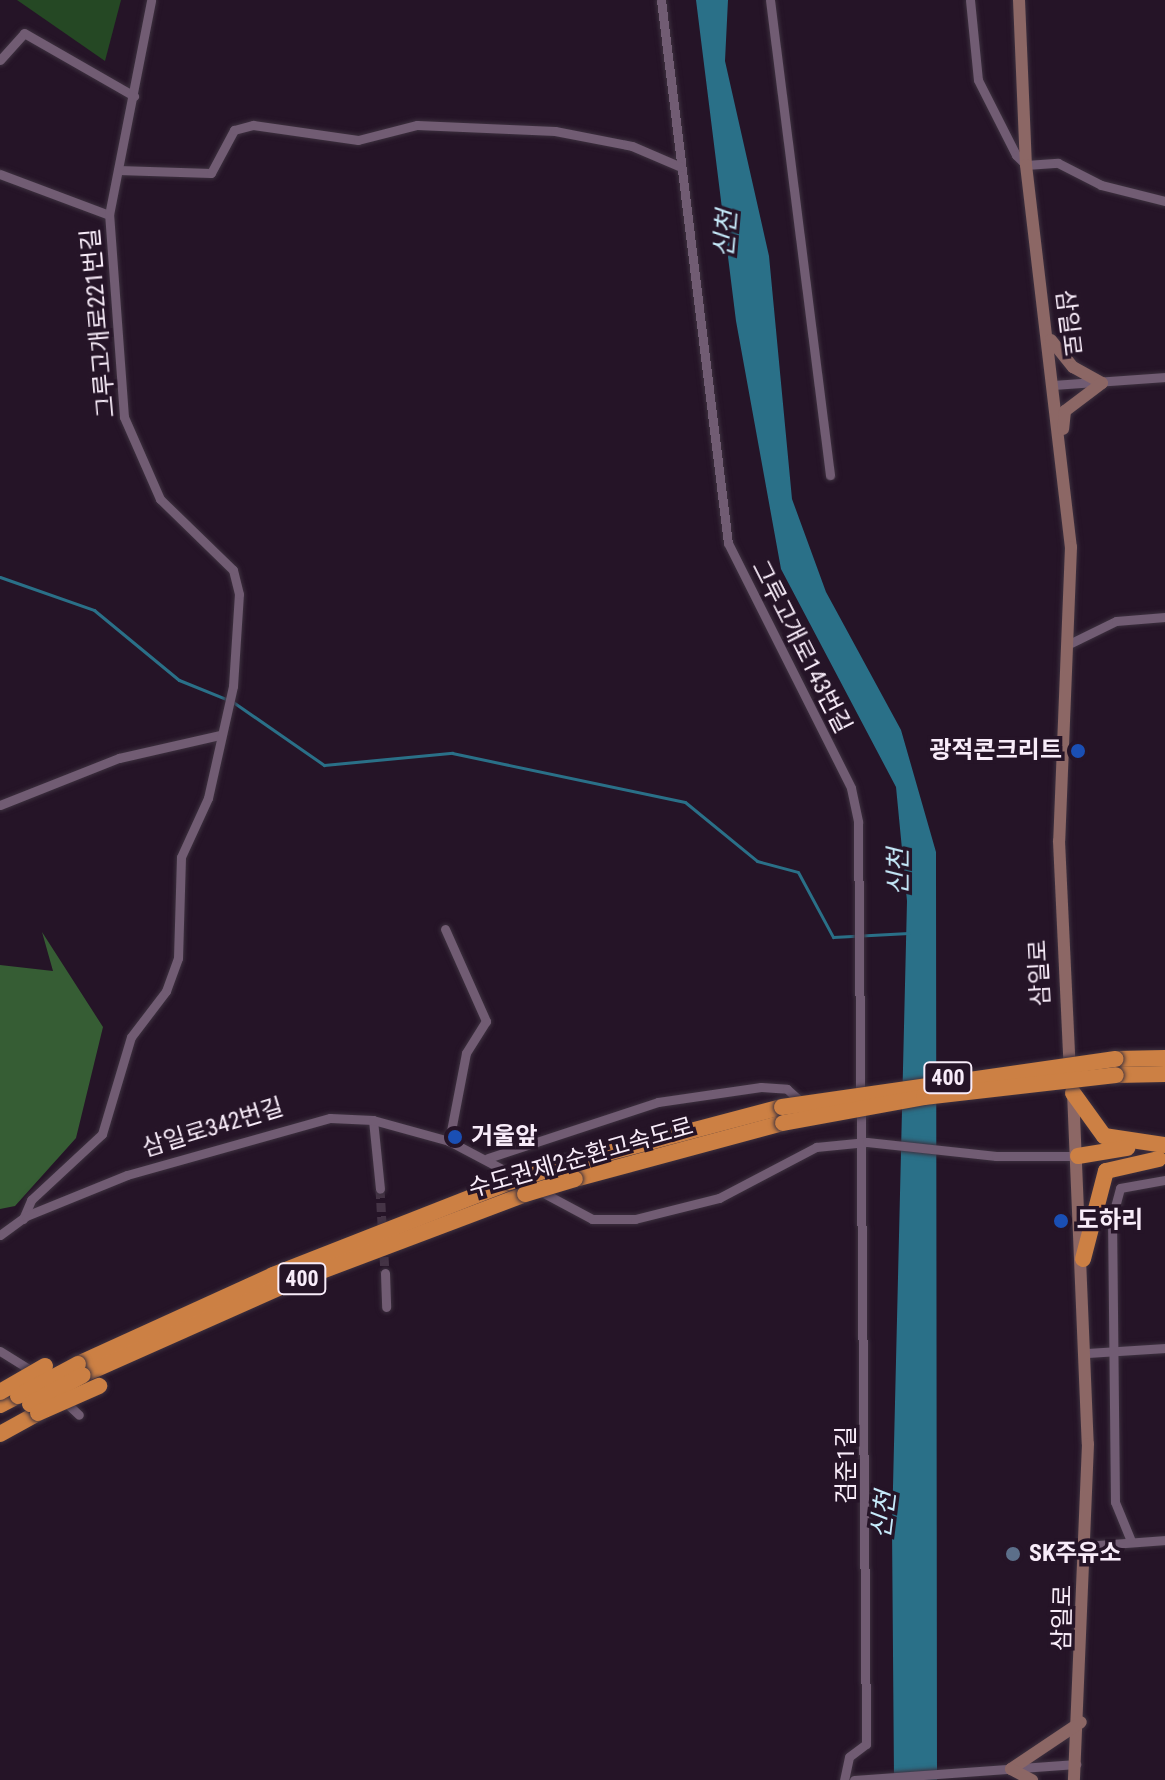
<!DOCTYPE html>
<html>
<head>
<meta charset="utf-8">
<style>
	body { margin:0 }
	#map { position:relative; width:1165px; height:1780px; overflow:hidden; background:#251427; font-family:"Roboto Condensed","Noto Sans KR",sans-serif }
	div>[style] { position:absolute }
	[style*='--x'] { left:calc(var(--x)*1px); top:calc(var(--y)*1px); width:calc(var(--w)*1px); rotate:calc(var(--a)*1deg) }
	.green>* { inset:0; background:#254824 }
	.forest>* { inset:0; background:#365d34 }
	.water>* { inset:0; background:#2a7088 }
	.stream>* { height:3px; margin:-1.5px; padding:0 1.5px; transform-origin:1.5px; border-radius:1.5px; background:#2a7088 }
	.street-tunnel>* { height:9px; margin-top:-4.5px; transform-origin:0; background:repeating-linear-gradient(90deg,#453446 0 9px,transparent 0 13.5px) }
	.roads { filter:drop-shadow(0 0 2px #3d313f) drop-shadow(0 0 2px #3d313f) }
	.street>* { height:9px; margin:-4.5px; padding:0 4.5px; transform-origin:4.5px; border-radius:4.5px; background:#715c73 }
	.secondary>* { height:12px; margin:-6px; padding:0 6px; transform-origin:6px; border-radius:6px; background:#8c6765 }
	.highway>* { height:16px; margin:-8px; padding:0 8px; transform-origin:8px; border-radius:8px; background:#cc8044 }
	.bridges { filter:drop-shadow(0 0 2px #3d313f) drop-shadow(0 0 2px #3d313f) }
	.highway-bridge>* { height:16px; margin:-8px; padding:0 8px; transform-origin:8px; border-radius:8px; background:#cc8044 }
	.dots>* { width:22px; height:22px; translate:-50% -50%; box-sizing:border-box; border:4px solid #251427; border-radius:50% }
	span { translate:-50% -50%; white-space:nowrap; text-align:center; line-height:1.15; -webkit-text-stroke:7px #251427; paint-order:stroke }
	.shield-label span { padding:2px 6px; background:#251427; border:2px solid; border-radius:6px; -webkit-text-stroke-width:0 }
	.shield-label { font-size:22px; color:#f8ecf9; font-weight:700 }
	.street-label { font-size:24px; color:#f8ecf9 }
	.poi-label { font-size:24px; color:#f8ecf9; font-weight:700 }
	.right { translate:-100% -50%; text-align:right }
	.left { translate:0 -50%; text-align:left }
	.water-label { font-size:26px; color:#c6eafa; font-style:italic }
</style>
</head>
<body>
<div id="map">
	<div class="green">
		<i style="clip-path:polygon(17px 0,121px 0,105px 61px)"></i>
	</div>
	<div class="forest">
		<i style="clip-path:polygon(42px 932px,103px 1027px,76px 1138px,15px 1206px,0 1209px,0 965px,53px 971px)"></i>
	</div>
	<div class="water">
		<i style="clip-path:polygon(696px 0,728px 0,725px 61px,769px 256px,792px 499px,826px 592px,901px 730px,936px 852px,937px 1780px,894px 1780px,892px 1528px,907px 901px,896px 787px,781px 569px,736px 321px)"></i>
	</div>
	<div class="stream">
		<i style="--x:0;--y:577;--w:100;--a:19.3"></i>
		<i style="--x:94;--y:610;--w:110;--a:39.5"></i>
		<i style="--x:179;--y:680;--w:51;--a:22"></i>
		<i style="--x:233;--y:702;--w:111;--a:34.7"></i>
		<i style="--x:324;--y:765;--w:129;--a:-5.4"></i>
		<i style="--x:452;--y:753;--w:238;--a:11.9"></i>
		<i style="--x:685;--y:802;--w:93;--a:39.3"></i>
		<i style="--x:757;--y:861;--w:42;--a:15"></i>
		<i style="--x:798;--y:872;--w:74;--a:61.7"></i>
		<i style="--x:833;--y:937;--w:76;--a:-3"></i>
	</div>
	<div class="street-tunnel">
		<i style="--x:380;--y:1189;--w:84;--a:86.6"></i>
	</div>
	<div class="roads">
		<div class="street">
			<i style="--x:661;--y:0;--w:547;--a:82.97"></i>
			<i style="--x:728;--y:543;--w:274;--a:63.3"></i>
			<i style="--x:851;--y:788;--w:35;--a:78"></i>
			<i style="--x:858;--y:822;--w:922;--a:89.5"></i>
			<i style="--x:866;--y:1744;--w:21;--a:143"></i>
			<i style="--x:849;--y:1757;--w:24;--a:102"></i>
			<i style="--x:770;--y:0;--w:479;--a:82.8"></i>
			<i style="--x:970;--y:0;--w:80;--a:84.3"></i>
			<i style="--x:978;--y:80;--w:84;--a:63.1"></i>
			<i style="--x:1016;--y:155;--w:14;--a:45"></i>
			<i style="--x:1026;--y:165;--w:32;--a:-4"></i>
			<i style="--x:1058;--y:163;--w:48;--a:27.1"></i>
			<i style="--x:1101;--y:185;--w:66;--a:14"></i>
			<i style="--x:0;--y:60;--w:36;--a:-48"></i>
			<i style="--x:24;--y:33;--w:127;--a:29.8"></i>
			<i style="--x:118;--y:170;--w:93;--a:1.8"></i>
			<i style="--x:211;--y:173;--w:49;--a:-61.9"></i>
			<i style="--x:234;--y:130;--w:20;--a:-15"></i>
			<i style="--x:253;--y:125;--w:106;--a:8.1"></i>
			<i style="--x:358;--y:140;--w:61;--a:-14.3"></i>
			<i style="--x:417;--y:125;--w:138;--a:2.5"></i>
			<i style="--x:555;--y:131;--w:78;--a:11"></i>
			<i style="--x:632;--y:146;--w:53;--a:23.2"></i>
			<i style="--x:0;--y:174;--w:116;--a:20.6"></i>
			<i style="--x:1054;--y:385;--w:111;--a:-4.1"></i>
			<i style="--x:1071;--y:643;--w:50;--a:-26.1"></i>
			<i style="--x:1116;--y:621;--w:49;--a:-4.7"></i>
			<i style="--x:0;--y:805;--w:128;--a:-21.6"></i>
			<i style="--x:119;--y:758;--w:104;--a:-12.8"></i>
			<i style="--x:445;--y:929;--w:101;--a:66"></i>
			<i style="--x:486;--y:1021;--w:38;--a:122"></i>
			<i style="--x:466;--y:1053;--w:90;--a:100.9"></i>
			<i style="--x:373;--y:1120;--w:69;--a:84.2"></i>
			<i style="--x:488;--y:1158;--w:179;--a:-18.2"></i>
			<i style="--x:658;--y:1102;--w:104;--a:-8.3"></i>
			<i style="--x:761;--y:1087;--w:26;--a:4"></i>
			<i style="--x:787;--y:1089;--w:15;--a:42"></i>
			<i style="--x:538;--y:1190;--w:61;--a:28.2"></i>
			<i style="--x:592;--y:1219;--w:43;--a:0"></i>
			<i style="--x:635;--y:1219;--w:87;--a:-14"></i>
			<i style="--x:719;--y:1198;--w:110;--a:-27.7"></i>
			<i style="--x:816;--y:1147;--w:51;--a:-5.6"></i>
			<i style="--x:867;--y:1142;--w:130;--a:6.2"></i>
			<i style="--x:996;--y:1156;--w:82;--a:0"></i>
			<i style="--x:23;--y:1219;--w:21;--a:-67"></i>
			<i style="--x:31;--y:1200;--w:97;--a:-42.9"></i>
			<i style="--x:102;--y:1134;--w:101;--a:-73.4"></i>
			<i style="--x:131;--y:1037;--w:58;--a:-52.7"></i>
			<i style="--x:166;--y:991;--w:35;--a:-70"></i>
			<i style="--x:178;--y:958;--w:101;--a:-88.3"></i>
			<i style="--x:181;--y:857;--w:65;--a:-65.4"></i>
			<i style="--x:208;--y:798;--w:115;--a:-77.4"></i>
			<i style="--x:233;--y:686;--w:92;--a:-86.3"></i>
			<i style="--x:239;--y:594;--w:25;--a:-104"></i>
			<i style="--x:233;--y:570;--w:102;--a:-135.8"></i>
			<i style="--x:160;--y:499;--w:90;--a:-113.7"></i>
			<i style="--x:124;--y:417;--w:203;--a:-94.2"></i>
			<i style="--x:109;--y:215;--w:219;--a:-78.9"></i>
			<i style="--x:0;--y:1235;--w:32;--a:-36"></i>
			<i style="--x:26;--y:1216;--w:109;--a:-22.1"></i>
			<i style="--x:127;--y:1175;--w:211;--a:-15.7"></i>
			<i style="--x:330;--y:1118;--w:43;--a:2.7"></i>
			<i style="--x:373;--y:1120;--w:79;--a:15.4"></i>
			<i style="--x:449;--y:1141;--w:84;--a:27.8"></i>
			<i style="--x:385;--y:1273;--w:34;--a:88"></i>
			<i style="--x:0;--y:1351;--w:44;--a:31.9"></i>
			<i style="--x:1088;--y:1353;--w:77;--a:-3.7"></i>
			<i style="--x:62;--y:1399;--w:23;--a:43"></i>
			<i style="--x:1131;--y:1541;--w:42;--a:-112.3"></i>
			<i style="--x:1115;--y:1502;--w:284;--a:-90.6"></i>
			<i style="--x:1112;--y:1218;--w:31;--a:-75"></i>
			<i style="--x:1120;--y:1188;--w:46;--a:-10.1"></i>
			<i style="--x:1086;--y:1546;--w:79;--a:-4.3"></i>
			<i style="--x:854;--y:1780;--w:223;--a:-4.1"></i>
		</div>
		<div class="secondary">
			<i style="--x:1019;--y:0;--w:165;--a:87.6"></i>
			<i style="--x:1026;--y:165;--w:385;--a:83.3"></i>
			<i style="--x:1071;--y:547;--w:294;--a:92.3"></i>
			<i style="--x:1059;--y:841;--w:233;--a:87.3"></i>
			<i style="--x:1051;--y:340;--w:35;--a:51"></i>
			<i style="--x:1073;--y:367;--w:33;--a:29"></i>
			<i style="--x:1102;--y:383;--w:46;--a:142.9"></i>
			<i style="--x:1065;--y:411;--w:18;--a:96"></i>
			<i style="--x:1073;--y:1092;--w:352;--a:87.6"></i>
			<i style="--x:1088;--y:1444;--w:336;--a:92.4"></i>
			<i style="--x:1011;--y:1769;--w:84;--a:-33.9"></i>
			<i style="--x:1011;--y:1769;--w:24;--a:28"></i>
		</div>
		<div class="highway">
			<i style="--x:1116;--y:1059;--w:49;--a:-1.2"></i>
			<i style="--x:1116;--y:1075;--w:49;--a:-1.2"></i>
			<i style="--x:1073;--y:1093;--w:53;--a:54.2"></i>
			<i style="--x:1104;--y:1136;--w:62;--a:8.4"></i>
			<i style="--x:1078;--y:1156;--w:50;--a:-9.3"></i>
			<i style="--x:566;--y:1164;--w:223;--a:-14.8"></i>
			<i style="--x:575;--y:1179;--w:215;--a:-15.1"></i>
			<i style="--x:1083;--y:1259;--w:91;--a:-75.4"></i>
			<i style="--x:1106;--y:1171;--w:54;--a:-12.8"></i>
			<i style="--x:78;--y:1364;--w:214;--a:-24.5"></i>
			<i style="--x:273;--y:1275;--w:255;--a:-21.4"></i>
			<i style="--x:83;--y:1375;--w:227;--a:-24"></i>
			<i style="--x:290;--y:1283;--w:251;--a:-20.7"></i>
			<i style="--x:0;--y:1405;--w:20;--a:-27"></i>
			<i style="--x:0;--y:1434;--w:43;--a:-28.9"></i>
		</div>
	</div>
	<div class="bridges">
		<div class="highway-bridge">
			<i style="--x:782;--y:1107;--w:337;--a:-8.2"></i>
			<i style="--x:783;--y:1123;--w:143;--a:-10.4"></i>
			<i style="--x:924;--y:1097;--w:193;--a:-6.5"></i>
			<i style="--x:510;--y:1182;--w:59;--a:-17.8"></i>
			<i style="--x:525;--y:1194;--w:52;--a:-16.7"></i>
			<i style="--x:0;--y:1392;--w:52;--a:-30"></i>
			<i style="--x:18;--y:1396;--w:68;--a:-28.1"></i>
			<i style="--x:30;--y:1404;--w:60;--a:-28.7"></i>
			<i style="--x:38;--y:1413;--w:67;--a:-23.9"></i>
		</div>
	</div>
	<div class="dots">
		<i style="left:1078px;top:751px;background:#1a4fb4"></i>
		<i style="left:455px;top:1137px;background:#1a4fb4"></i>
		<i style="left:1061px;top:1221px;background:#1a4fb4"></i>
		<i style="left:1013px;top:1554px;background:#5c6f8a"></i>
	</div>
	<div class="shield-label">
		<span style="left:948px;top:1078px">400</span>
		<span style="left:302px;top:1279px">400</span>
	</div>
	<div class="street-label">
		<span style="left:99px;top:323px;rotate:-95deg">그루고개로221번길</span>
		<span style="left:1068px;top:323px;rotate:83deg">삼일로</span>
		<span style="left:801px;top:647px;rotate:63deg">그루고개로143번길</span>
		<span style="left:1040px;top:973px;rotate:-93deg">삼일로</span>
		<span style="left:213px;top:1128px;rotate:-17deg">삼일로342번길</span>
		<span style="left:581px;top:1158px;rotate:-16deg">수도권제2순환고속도로</span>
		<span style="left:847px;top:1465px;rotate:-90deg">검준1길</span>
		<span style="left:1063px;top:1618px;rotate:-89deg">삼일로</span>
	</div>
	<div class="poi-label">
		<span class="right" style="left:1062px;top:751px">광적콘크리트</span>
		<span class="left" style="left:471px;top:1137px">거울앞</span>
		<span class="left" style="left:1077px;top:1221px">도하리</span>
		<span class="left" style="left:1029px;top:1554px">SK주유소</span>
	</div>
	<div class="water-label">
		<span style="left:726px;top:234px;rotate:-85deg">신천</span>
		<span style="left:899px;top:872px;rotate:-90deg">신천</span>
		<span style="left:884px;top:1515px;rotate:-83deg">신천</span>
	</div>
</div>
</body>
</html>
